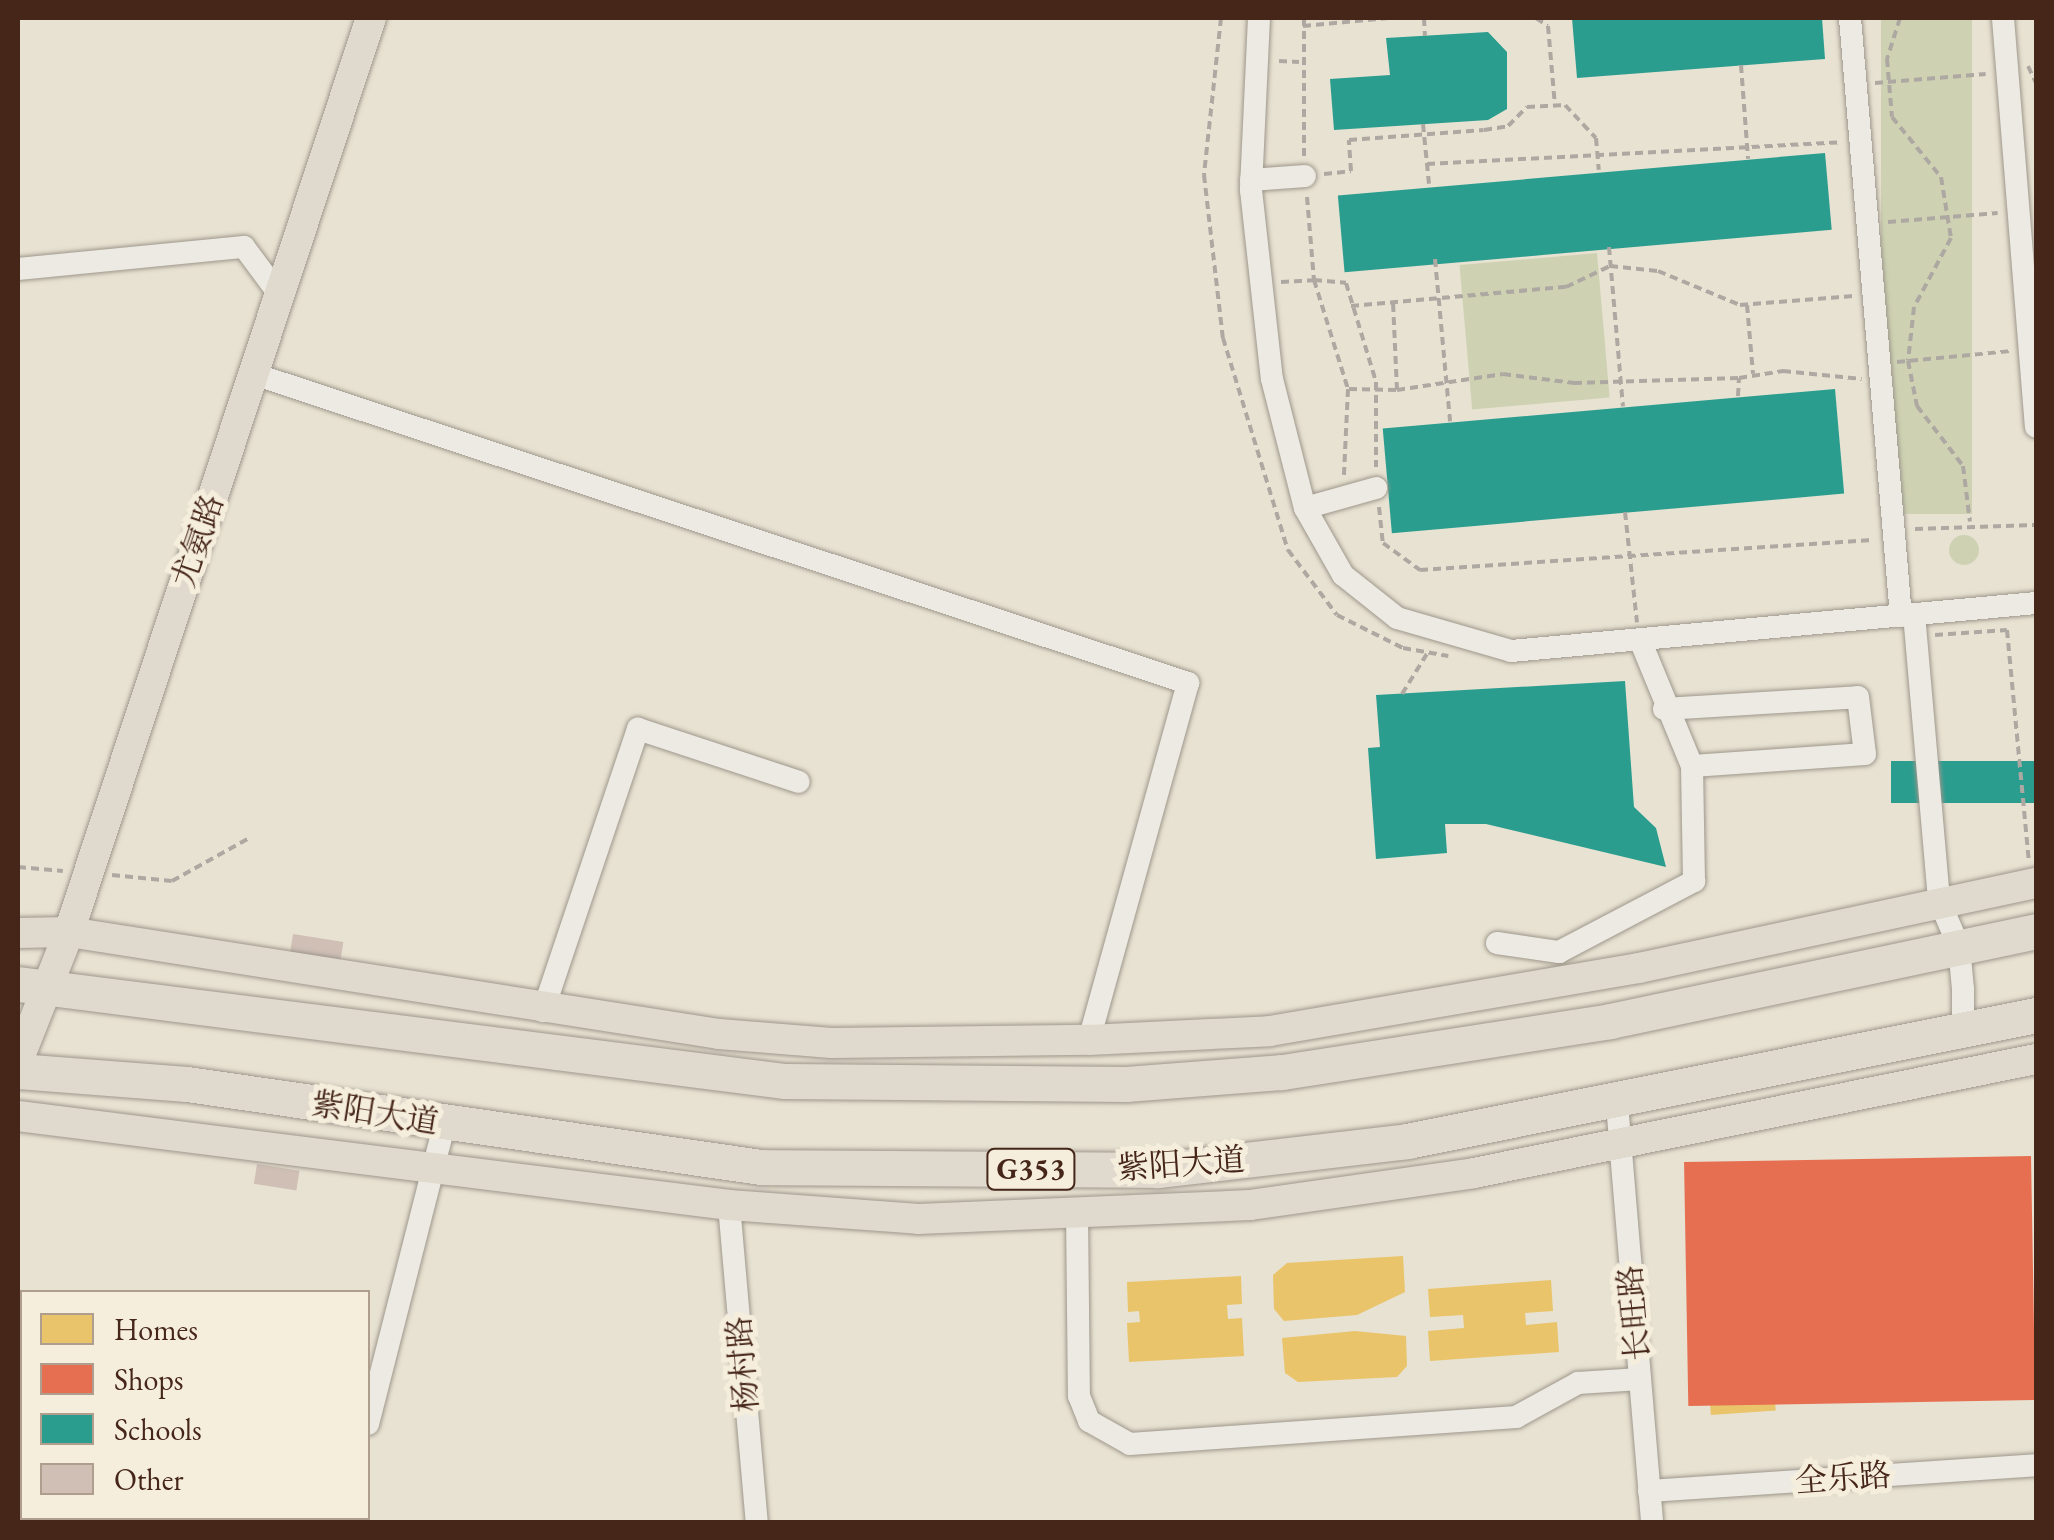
<!DOCTYPE html>
<html>
<head>
<meta charset="utf-8">
<style>
	body { margin:0 }
	#map { position:relative; width:2054px; height:1540px; overflow:hidden; background:#e8e2d2; font-family:"EB Garamond","Noto Serif SC",serif }
	div>[style] { position:absolute }
	[style*='--x'] { left:calc(var(--x)*1px); top:calc(var(--y)*1px); width:calc(var(--w)*1px); rotate:calc(var(--a)*1deg) }
	.green>* { inset:0; background:#ced2b2; transform-origin:0 0 }
	.round { border-radius:50% }
	.homes>* { inset:0; background:#e9c46a; transform-origin:0 0 }
	.shops>* { inset:0; background:#e76f51; transform-origin:0 0 }
	.schools>* { inset:0; background:#2a9d8f; transform-origin:0 0 }
	.building>* { inset:0; background:#cfbfb5; transform-origin:0 0 }
	.path>* { height:4px; margin-top:-2px; transform-origin:0; background:repeating-linear-gradient(90deg,#aea8a2 0 8px,transparent 0 13px) }
	.roads { filter:drop-shadow(0 0 2px #9e978c) drop-shadow(0 0 2px #9e978c) }
	.minor>* { height:22px; margin:-11px; padding:0 11px; transform-origin:11px; border-radius:11px; background:#eceae2 }
	.major>* { height:30px; margin:-15px; padding:0 15px; transform-origin:15px; border-radius:15px; background:#e0d9cd }
	.highway>* { height:35px; margin:-17.5px; padding:0 17.5px; transform-origin:17.5px; border-radius:17.5px; background:#e0d9cd }
	span { translate:-50% -50%; white-space:nowrap; text-align:center; line-height:1.15; -webkit-text-stroke:10px #f5eedd; paint-order:stroke }
	.shield-label span { padding:2px 8px; background:#f5eedd; border:2px solid; border-radius:8px; -webkit-text-stroke-width:0 }
	.shield-label { font-size:30px; color:#462618; font-weight:700 }
	.street-label { font-size:32px; color:#462618 }
	.frame { position:absolute; inset:0; border:20px solid #462618; pointer-events:none }
	.legend { position:absolute; left:20px; top:1290px; width:350px; height:230px; box-sizing:border-box; background:#f5eedd; border:2px solid #af9e8e; margin:0; padding:12px 18px; list-style:none; font-size:30px; color:#462618 }
	.legend li { display:flex; align-items:center; gap:20px; height:50px }
	.legend b { width:50px; border:2px solid #af9e8e }
</style>
</head>
<body>
<div id="map">
	<div class="green">
		<i style="left:1881px;top:18px;width:91px;height:496px"></i>
		<i style="left:1597px;top:253px;width:145px;height:138px;rotate:85deg"></i>
		<i class="round" style="left:1949px;top:535px;width:30px;height:30px"></i>
	</div>
	<div class="homes">
		<i style="left:1760px;top:1186px;width:225px;height:65px;rotate:86deg"></i>
		<i style="clip-path:polygon(1403px 1256px,1405px 1292px,1357px 1315px,1284px 1321px,1274px 1309px,1273px 1275px,1287px 1263px)"></i>
		<i style="left:2017px;top:1257px;width:126px;height:108px;rotate:85deg"></i>
		<i style="clip-path:polygon(1241px 1276px,1242px 1304px,1227px 1305px,1228px 1319px,1242px 1318px,1244px 1356px,1129px 1362px,1127px 1323px,1140px 1322px,1139px 1311px,1128px 1312px,1127px 1282px)"></i>
		<i style="clip-path:polygon(1551px 1280px,1553px 1311px,1525px 1313px,1526px 1325px,1557px 1322px,1559px 1352px,1430px 1361px,1428px 1331px,1464px 1328px,1463px 1315px,1430px 1317px,1428px 1289px)"></i>
		<i style="clip-path:polygon(1355px 1331px,1406px 1336px,1407px 1366px,1397px 1377px,1298px 1382px,1285px 1373px,1282px 1338px)"></i>
	</div>
	<div class="shops">
		<i style="left:2031px;top:1156px;width:244px;height:347px;rotate:89deg"></i>
	</div>
	<div class="schools">
		<i style="clip-path:polygon(1572px 18px,1822px 18px,1825px 59px,1577px 78px)"></i>
		<i style="clip-path:polygon(1488px 32px,1507px 52px,1507px 109px,1488px 120px,1334px 130px,1330px 79px,1390px 75px,1386px 38px)"></i>
		<i style="left:1825px;top:153px;width:77px;height:489px;rotate:85deg"></i>
		<i style="left:1835px;top:389px;width:105px;height:454px;rotate:85deg"></i>
		<i style="clip-path:polygon(1625px 681px,1634px 807px,1656px 828px,1666px 867px,1486px 824px,1445px 824px,1447px 853px,1376px 859px,1368px 748px,1380px 747px,1376px 695px)"></i>
		<i style="left:2036px;top:761px;width:42px;height:145px;rotate:90deg"></i>
	</div>
	<div class="building">
		<i style="left:293px;top:934px;width:51px;height:19px;rotate:9deg"></i>
		<i style="left:257px;top:1164px;width:43px;height:20px;rotate:9deg"></i>
	</div>
	<div class="path">
		<i style="--x:1221;--y:18;--w:158;--a:96.2"></i>
		<i style="--x:1204;--y:175;--w:164;--a:83.4"></i>
		<i style="--x:1223;--y:338;--w:222;--a:73"></i>
		<i style="--x:1288;--y:550;--w:81;--a:53"></i>
		<i style="--x:1337;--y:615;--w:74;--a:26.6"></i>
		<i style="--x:1403;--y:648;--w:46;--a:10.1"></i>
		<i style="--x:1304;--y:18;--w:139;--a:90"></i>
		<i style="--x:1424;--y:18;--w:18;--a:87"></i>
		<i style="--x:1536;--y:18;--w:14;--a:34"></i>
		<i style="--x:1548;--y:26;--w:80;--a:85"></i>
		<i style="--x:1900;--y:18;--w:43;--a:107.6"></i>
		<i style="--x:1887;--y:59;--w:58;--a:85.1"></i>
		<i style="--x:1892;--y:117;--w:77;--a:50.8"></i>
		<i style="--x:1941;--y:177;--w:62;--a:80.7"></i>
		<i style="--x:1951;--y:238;--w:78;--a:118.2"></i>
		<i style="--x:1914;--y:307;--w:54;--a:96.3"></i>
		<i style="--x:1908;--y:361;--w:46;--a:78.7"></i>
		<i style="--x:1917;--y:406;--w:76;--a:52.5"></i>
		<i style="--x:1963;--y:466;--w:56;--a:82.9"></i>
		<i style="--x:1303;--y:26;--w:86;--a:-5.3"></i>
		<i style="--x:1279;--y:61;--w:20;--a:3"></i>
		<i style="--x:1741;--y:65;--w:94;--a:85.7"></i>
		<i style="--x:2028;--y:66;--w:19;--a:65"></i>
		<i style="--x:1875;--y:83;--w:111;--a:-4.6"></i>
		<i style="--x:1423;--y:124;--w:60;--a:84.3"></i>
		<i style="--x:1427;--y:164;--w:415;--a:-3"></i>
		<i style="--x:1324;--y:174;--w:27;--a:-6"></i>
		<i style="--x:1351;--y:171;--w:31;--a:-94"></i>
		<i style="--x:1349;--y:140;--w:135;--a:-4.2"></i>
		<i style="--x:1484;--y:130;--w:24;--a:-9"></i>
		<i style="--x:1508;--y:126;--w:27;--a:-45"></i>
		<i style="--x:1527;--y:107;--w:38;--a:-3"></i>
		<i style="--x:1565;--y:105;--w:45;--a:46.8"></i>
		<i style="--x:1596;--y:138;--w:32;--a:85"></i>
		<i style="--x:1307;--y:197;--w:83;--a:85.2"></i>
		<i style="--x:1314;--y:280;--w:32;--a:5"></i>
		<i style="--x:1346;--y:283;--w:103;--a:73.1"></i>
		<i style="--x:1376;--y:382;--w:85;--a:90"></i>
		<i style="--x:1888;--y:222;--w:110;--a:-4.7"></i>
		<i style="--x:1609;--y:247;--w:160;--a:85"></i>
		<i style="--x:1435;--y:259;--w:163;--a:84.7"></i>
		<i style="--x:1281;--y:282;--w:33;--a:-3"></i>
		<i style="--x:1314;--y:280;--w:114;--a:72.7"></i>
		<i style="--x:1348;--y:389;--w:86;--a:92.7"></i>
		<i style="--x:1747;--y:305;--w:69;--a:85"></i>
		<i style="--x:1351;--y:306;--w:216;--a:-5.1"></i>
		<i style="--x:1566;--y:287;--w:49;--a:-25.5"></i>
		<i style="--x:1610;--y:266;--w:48;--a:5.9"></i>
		<i style="--x:1658;--y:271;--w:89;--a:22.5"></i>
		<i style="--x:1740;--y:305;--w:114;--a:-4.5"></i>
		<i style="--x:1897;--y:362;--w:116;--a:-5.5"></i>
		<i style="--x:1349;--y:389;--w:48;--a:1.2"></i>
		<i style="--x:1397;--y:390;--w:87;--a:-92.6"></i>
		<i style="--x:1397;--y:390;--w:107;--a:-8.6"></i>
		<i style="--x:1503;--y:374;--w:72;--a:7.2"></i>
		<i style="--x:1574;--y:383;--w:165;--a:-1.7"></i>
		<i style="--x:1738;--y:396;--w:18;--a:-87"></i>
		<i style="--x:1739;--y:378;--w:45;--a:-9"></i>
		<i style="--x:1783;--y:371;--w:79;--a:5.8"></i>
		<i style="--x:1379;--y:507;--w:36;--a:84"></i>
		<i style="--x:1383;--y:543;--w:46;--a:36.1"></i>
		<i style="--x:1420;--y:570;--w:453;--a:-3.8"></i>
		<i style="--x:1625;--y:512;--w:111;--a:83.8"></i>
		<i style="--x:1915;--y:529;--w:121;--a:-1.9"></i>
		<i style="--x:1935;--y:635;--w:72;--a:-4"></i>
		<i style="--x:2007;--y:630;--w:233;--a:84.6"></i>
		<i style="--x:1402;--y:694;--w:49;--a:-58.2"></i>
		<i style="--x:18;--y:867;--w:45;--a:5.1"></i>
		<i style="--x:112;--y:875;--w:60;--a:5.7"></i>
		<i style="--x:172;--y:881;--w:90;--a:-29.1"></i>
	</div>
	<div class="roads">
		<div class="minor">
			<i style="--x:1259;--y:18;--w:172;--a:92.7"></i>
			<i style="--x:1251;--y:190;--w:190;--a:83.7"></i>
			<i style="--x:1272;--y:379;--w:133;--a:75.7"></i>
			<i style="--x:1305;--y:508;--w:77;--a:60.4"></i>
			<i style="--x:1343;--y:575;--w:69;--a:38.5"></i>
			<i style="--x:1397;--y:618;--w:119;--a:16.1"></i>
			<i style="--x:1511;--y:651;--w:527;--a:-5.22"></i>
			<i style="--x:1850;--y:18;--w:600;--a:85.13"></i>
			<i style="--x:2003;--y:18;--w:410;--a:85.4"></i>
			<i style="--x:1251;--y:180;--w:54;--a:-4.2"></i>
			<i style="--x:18;--y:269;--w:227;--a:-5.6"></i>
			<i style="--x:244;--y:247;--w:59;--a:53.3"></i>
			<i style="--x:254;--y:374;--w:984;--a:18.31"></i>
			<i style="--x:1188;--y:683;--w:370;--a:105.5"></i>
			<i style="--x:1305;--y:508;--w:74;--a:-15.7"></i>
			<i style="--x:1914;--y:614;--w:287;--a:85"></i>
			<i style="--x:1939;--y:900;--w:51;--a:66.9"></i>
			<i style="--x:1959;--y:947;--w:42;--a:84.6"></i>
			<i style="--x:1963;--y:989;--w:32;--a:90"></i>
			<i style="--x:1963;--y:1021;--w:20;--a:150"></i>
			<i style="--x:1664;--y:709;--w:194;--a:-3.5"></i>
			<i style="--x:1858;--y:697;--w:57;--a:83"></i>
			<i style="--x:1865;--y:754;--w:173;--a:176"></i>
			<i style="--x:1497;--y:943;--w:63;--a:8.3"></i>
			<i style="--x:1559;--y:952;--w:153;--a:-27.7"></i>
			<i style="--x:1694;--y:881;--w:115;--a:-91"></i>
			<i style="--x:1692;--y:766;--w:136;--a:-112.4"></i>
			<i style="--x:543;--y:1011;--w:298;--a:-71.4"></i>
			<i style="--x:638;--y:729;--w:169;--a:18.2"></i>
			<i style="--x:1617;--y:1104;--w:419;--a:85.2"></i>
			<i style="--x:729;--y:1205;--w:318;--a:85"></i>
			<i style="--x:1077;--y:1212;--w:184;--a:89.4"></i>
			<i style="--x:1079;--y:1396;--w:27;--a:68"></i>
			<i style="--x:1089;--y:1421;--w:47;--a:29.3"></i>
			<i style="--x:1130;--y:1444;--w:387;--a:-4"></i>
			<i style="--x:1516;--y:1417;--w:71;--a:-28.7"></i>
			<i style="--x:1578;--y:1383;--w:62;--a:-3.7"></i>
			<i style="--x:368;--y:1424;--w:309;--a:-75.7"></i>
			<i style="--x:1649;--y:1491;--w:388;--a:-3.8"></i>
			<i style="--x:342;--y:1522;--w:4;--a:-63"></i>
		</div>
		<div class="major">
			<i style="--x:18;--y:933;--w:51;--a:-1.1"></i>
			<i style="--x:69;--y:932;--w:658;--a:8.92"></i>
			<i style="--x:719;--y:1034;--w:113;--a:4.6"></i>
			<i style="--x:832;--y:1043;--w:257;--a:-0.7"></i>
			<i style="--x:1089;--y:1040;--w:181;--a:-2.8"></i>
			<i style="--x:1270;--y:1031;--w:374;--a:-9.7"></i>
			<i style="--x:1639;--y:968;--w:406;--a:-12.1"></i>
			<i style="--x:18;--y:1061;--w:139;--a:-68.4"></i>
			<i style="--x:69;--y:932;--w:963;--a:-71.72"></i>
			<i style="--x:18;--y:1116;--w:717;--a:7.13"></i>
			<i style="--x:729;--y:1205;--w:190;--a:4.2"></i>
			<i style="--x:918;--y:1219;--w:332;--a:-2.4"></i>
			<i style="--x:1250;--y:1205;--w:226;--a:-8.1"></i>
			<i style="--x:1474;--y:1173;--w:573;--a:-11.47"></i>
		</div>
		<div class="highway">
			<i style="--x:18;--y:984;--w:773;--a:7.21"></i>
			<i style="--x:785;--y:1081;--w:341;--a:0.5"></i>
			<i style="--x:1126;--y:1084;--w:156;--a:-4.4"></i>
			<i style="--x:1282;--y:1072;--w:332;--a:-8.8"></i>
			<i style="--x:1610;--y:1021;--w:435;--a:-11.9"></i>
			<i style="--x:18;--y:1071;--w:169;--a:4.4"></i>
			<i style="--x:187;--y:1084;--w:580;--a:8.23"></i>
			<i style="--x:761;--y:1167;--w:397;--a:0.4"></i>
			<i style="--x:1158;--y:1170;--w:251;--a:-6.6"></i>
			<i style="--x:1407;--y:1141;--w:641;--a:-11.33"></i>
		</div>
	</div>
	<div class="shield-label">
		<span style="left:1031px;top:1169px">G353</span>
	</div>
	<div class="street-label">
		<span style="left:198px;top:541px;rotate:-71deg">尤氨路</span>
		<span style="left:375px;top:1113px;rotate:9deg">紫阳大道</span>
		<span style="left:1181px;top:1164px;rotate:-4deg">紫阳大道</span>
		<span style="left:1634px;top:1313px;rotate:-95deg">长旺路</span>
		<span style="left:743px;top:1364px;rotate:-95deg">杨村路</span>
		<span style="left:1843px;top:1478px;rotate:-4deg">全乐路</span>
	</div>
	<div class="frame"></div>
	<ul class="legend">
	<li><b style="height:28px;background:#e9c46a"></b>Homes</li>
	<li><b style="height:28px;background:#e76f51"></b>Shops</li>
	<li><b style="height:28px;background:#2a9d8f"></b>Schools</li>
	<li><b style="height:28px;background:#cfbfb5"></b>Other</li>
	</ul>
</div>
</body>
</html>
